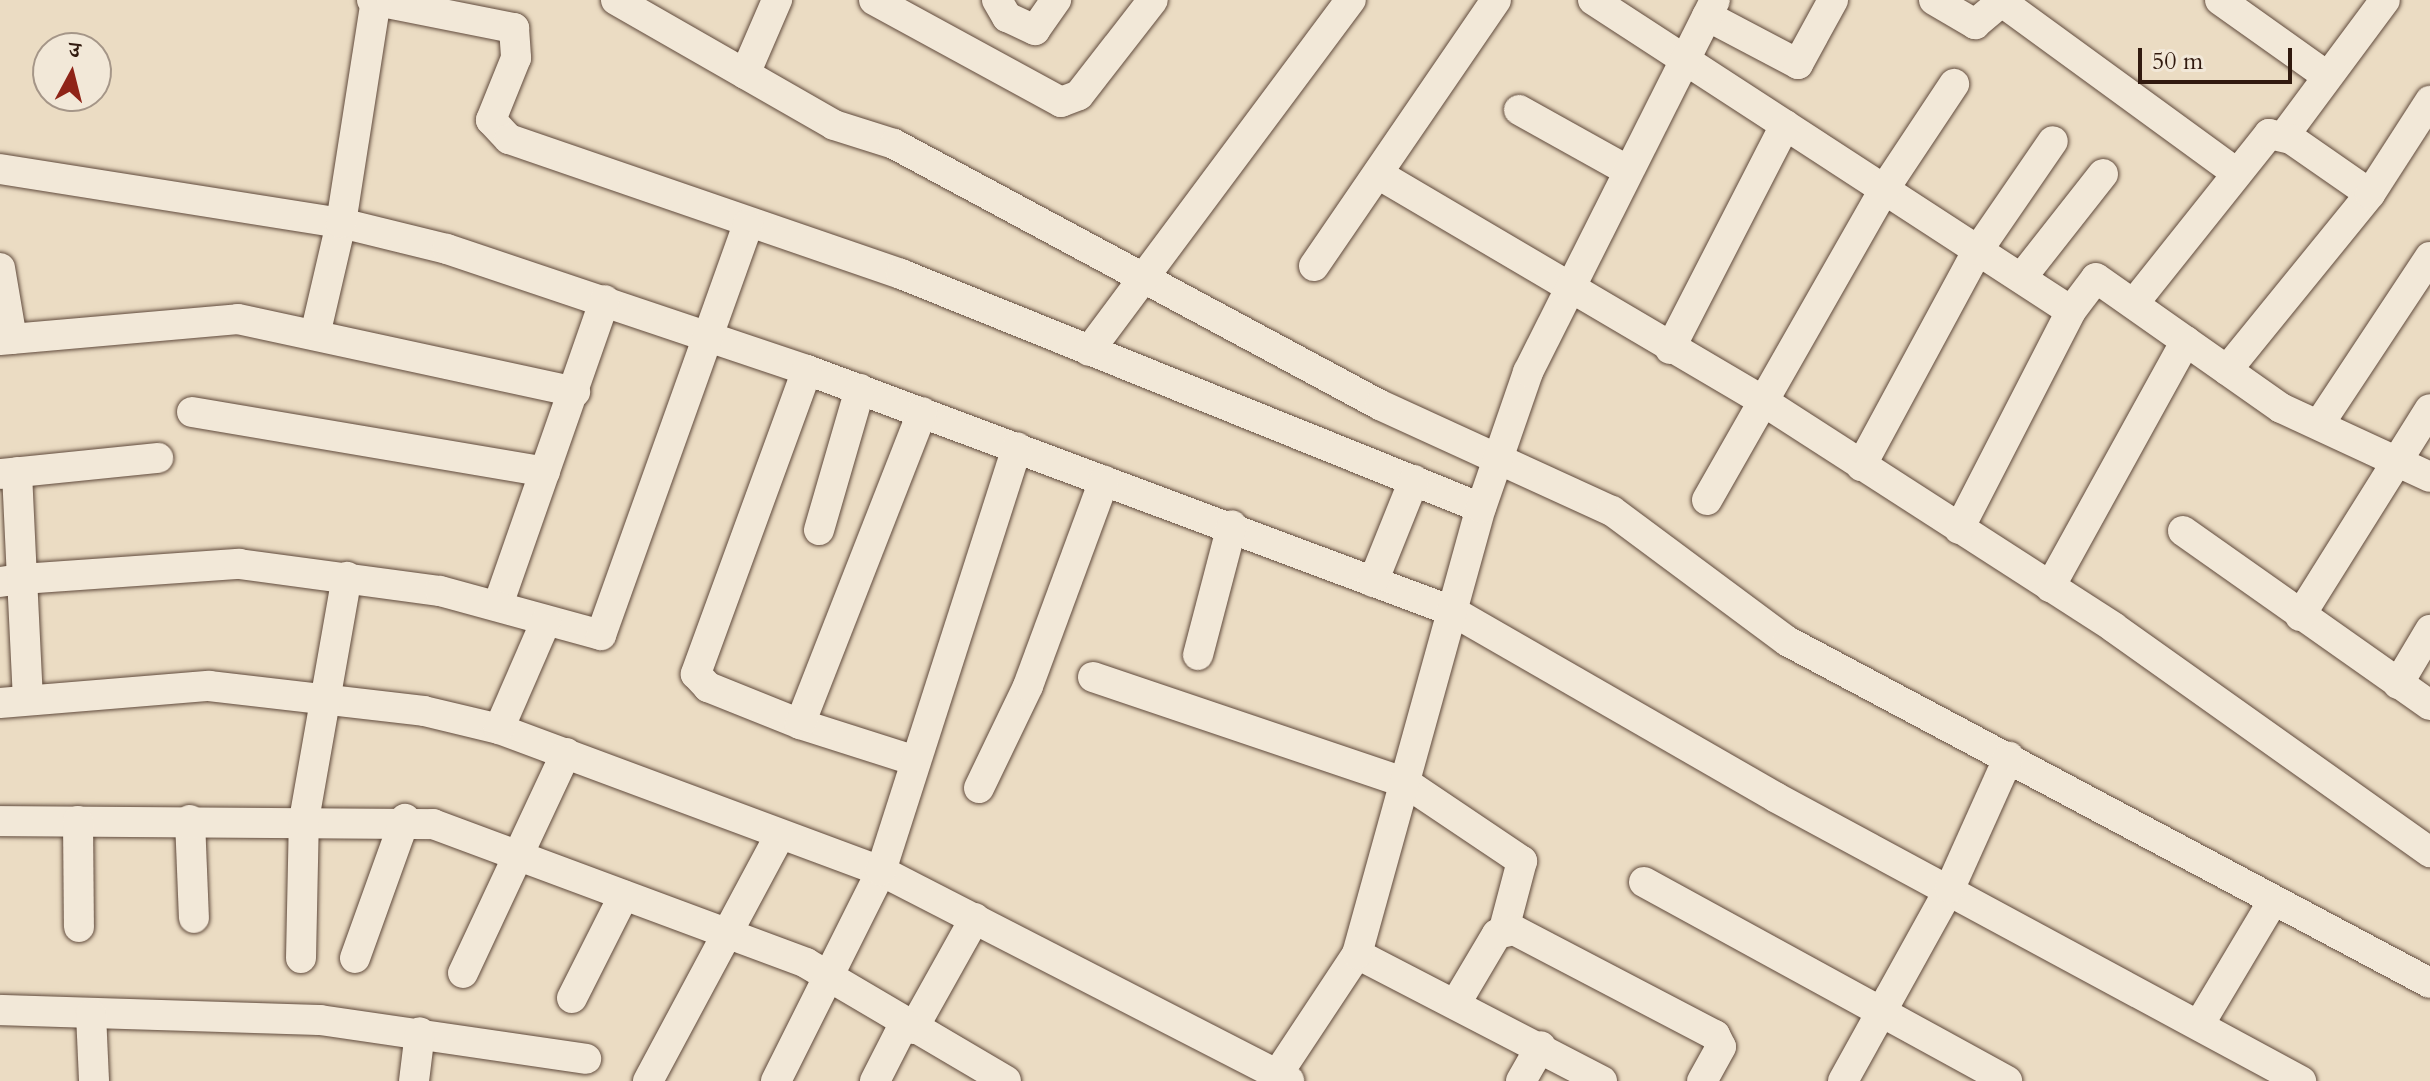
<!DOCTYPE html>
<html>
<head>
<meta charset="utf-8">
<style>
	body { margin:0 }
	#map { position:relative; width:2430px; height:1081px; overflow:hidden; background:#ebdcc3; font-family:Cardo,"Noto Serif Devanagari",serif }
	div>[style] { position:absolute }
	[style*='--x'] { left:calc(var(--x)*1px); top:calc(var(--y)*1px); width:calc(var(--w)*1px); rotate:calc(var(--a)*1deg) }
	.roads { filter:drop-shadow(0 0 2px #604a3c) drop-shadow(0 0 2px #604a3c) }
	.minor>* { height:30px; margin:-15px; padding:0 15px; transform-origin:15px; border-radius:15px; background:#f2e8d8 }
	span { translate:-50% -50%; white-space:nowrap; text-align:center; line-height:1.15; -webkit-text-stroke:6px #f2e8d8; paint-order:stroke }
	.north { position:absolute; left:32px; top:32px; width:80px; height:80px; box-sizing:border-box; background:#f2e8d8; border:2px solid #a59688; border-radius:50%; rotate:7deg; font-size:22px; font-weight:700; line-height:32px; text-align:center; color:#311a0f }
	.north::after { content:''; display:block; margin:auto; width:28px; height:36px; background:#8f2418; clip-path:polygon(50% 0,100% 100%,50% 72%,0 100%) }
	.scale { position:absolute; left:2138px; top:48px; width:154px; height:36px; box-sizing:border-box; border:4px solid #311a0f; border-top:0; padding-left:10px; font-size:24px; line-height:28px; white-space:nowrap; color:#311a0f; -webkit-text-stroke:6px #f2e8d8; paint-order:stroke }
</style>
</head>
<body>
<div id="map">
	<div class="roads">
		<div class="minor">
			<i style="--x:372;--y:0;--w:145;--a:11.2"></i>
			<i style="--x:514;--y:28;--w:30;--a:86"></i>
			<i style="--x:516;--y:58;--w:67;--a:112"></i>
			<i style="--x:491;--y:120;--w:26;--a:47"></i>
			<i style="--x:509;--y:139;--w:415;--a:19"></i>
			<i style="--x:901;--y:274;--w:625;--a:21.97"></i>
			<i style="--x:616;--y:0;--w:251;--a:29.8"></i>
			<i style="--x:834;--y:125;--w:63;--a:17.6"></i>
			<i style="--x:894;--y:144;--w:552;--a:28.24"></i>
			<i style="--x:1380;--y:405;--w:255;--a:24.6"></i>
			<i style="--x:1612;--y:511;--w:218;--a:36.6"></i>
			<i style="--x:1787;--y:641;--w:728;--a:28.01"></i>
			<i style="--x:874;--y:0;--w:213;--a:28.6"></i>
			<i style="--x:1061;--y:102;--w:19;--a:-21"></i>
			<i style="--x:1079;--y:95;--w:120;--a:-52.1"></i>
			<i style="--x:997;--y:0;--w:20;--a:60"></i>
			<i style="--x:1007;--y:17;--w:31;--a:25"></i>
			<i style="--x:1035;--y:30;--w:37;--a:-55"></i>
			<i style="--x:1593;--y:0;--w:570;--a:33.05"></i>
			<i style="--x:1934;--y:0;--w:48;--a:30.3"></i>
			<i style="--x:1975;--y:24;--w:38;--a:-40"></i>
			<i style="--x:2220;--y:0;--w:131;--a:35.4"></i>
			<i style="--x:2002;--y:2;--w:288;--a:36.1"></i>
			<i style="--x:1707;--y:16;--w:103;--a:27.8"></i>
			<i style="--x:1798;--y:64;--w:73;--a:-61.3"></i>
			<i style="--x:745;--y:74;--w:81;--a:-66.6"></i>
			<i style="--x:1519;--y:110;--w:121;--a:29.1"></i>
			<i style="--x:2284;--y:136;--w:169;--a:-53.4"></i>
			<i style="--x:0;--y:169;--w:345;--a:9"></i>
			<i style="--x:341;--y:223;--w:109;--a:13.8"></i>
			<i style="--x:447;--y:249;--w:380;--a:18.6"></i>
			<i style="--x:807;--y:370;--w:689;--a:20.49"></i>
			<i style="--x:1452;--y:611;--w:373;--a:29.9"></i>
			<i style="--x:1775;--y:797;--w:598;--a:28.37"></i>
			<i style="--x:1378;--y:174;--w:451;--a:30.5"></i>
			<i style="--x:1766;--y:403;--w:413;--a:32.8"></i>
			<i style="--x:2113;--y:627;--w:389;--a:35.4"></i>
			<i style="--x:1314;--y:266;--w:322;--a:-55.6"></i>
			<i style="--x:0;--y:268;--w:72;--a:80.4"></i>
			<i style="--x:2022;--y:277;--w:131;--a:-51.8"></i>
			<i style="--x:2135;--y:302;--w:215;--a:-51.4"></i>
			<i style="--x:2269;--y:134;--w:23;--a:13"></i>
			<i style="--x:2291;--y:139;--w:96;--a:34.8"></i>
			<i style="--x:315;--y:335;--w:115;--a:-76.9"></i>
			<i style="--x:341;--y:223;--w:226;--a:-81.1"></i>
			<i style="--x:0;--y:340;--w:239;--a:-5"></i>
			<i style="--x:238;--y:319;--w:345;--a:12.2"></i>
			<i style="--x:1670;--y:349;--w:252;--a:-62.8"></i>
			<i style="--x:1089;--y:351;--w:438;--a:-53.3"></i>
			<i style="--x:807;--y:370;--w:324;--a:110.1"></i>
			<i style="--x:696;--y:674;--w:18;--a:47"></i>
			<i style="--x:708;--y:687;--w:99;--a:21.9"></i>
			<i style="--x:800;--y:724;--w:119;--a:17.7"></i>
			<i style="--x:2227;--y:370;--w:227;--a:-50.9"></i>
			<i style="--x:2370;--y:194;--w:111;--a:-57.2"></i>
			<i style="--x:192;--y:412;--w:358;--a:9.6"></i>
			<i style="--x:2320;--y:423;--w:199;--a:-56.5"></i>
			<i style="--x:1861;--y:466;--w:246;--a:-61.6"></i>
			<i style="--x:1978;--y:250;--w:132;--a:-55.5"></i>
			<i style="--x:0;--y:474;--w:159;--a:-5.8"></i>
			<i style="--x:1707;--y:500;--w:359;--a:-60.3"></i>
			<i style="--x:1885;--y:188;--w:125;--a:-56.4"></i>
			<i style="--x:1959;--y:529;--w:245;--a:-62.8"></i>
			<i style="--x:2071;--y:311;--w:41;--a:-52.9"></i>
			<i style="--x:2096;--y:278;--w:226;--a:35.1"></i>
			<i style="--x:2281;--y:408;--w:164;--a:24.8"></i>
			<i style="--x:819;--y:530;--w:147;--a:-73.8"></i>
			<i style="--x:2183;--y:531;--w:302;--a:35.2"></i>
			<i style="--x:0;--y:582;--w:22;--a:-8"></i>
			<i style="--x:22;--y:579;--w:107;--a:-92.7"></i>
			<i style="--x:1373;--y:582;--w:110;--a:-68.1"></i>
			<i style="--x:2050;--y:587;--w:281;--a:-61.1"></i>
			<i style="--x:498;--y:605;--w:323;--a:-70.7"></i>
			<i style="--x:2300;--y:616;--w:244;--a:-57.9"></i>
			<i style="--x:1198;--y:655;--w:134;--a:-75.3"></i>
			<i style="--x:1093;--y:677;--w:330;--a:18.7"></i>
			<i style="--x:1406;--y:783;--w:140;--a:33.9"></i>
			<i style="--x:1522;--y:861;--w:70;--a:104.8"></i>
			<i style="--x:2398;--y:684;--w:63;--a:-59.3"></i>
			<i style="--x:28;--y:700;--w:121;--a:-92.8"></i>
			<i style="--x:22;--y:579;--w:218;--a:-4"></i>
			<i style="--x:239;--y:564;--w:203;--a:7.7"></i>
			<i style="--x:440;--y:591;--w:167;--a:15.3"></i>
			<i style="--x:601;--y:635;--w:436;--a:-70.3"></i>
			<i style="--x:0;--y:703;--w:210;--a:-4.7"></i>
			<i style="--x:209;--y:686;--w:216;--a:6.6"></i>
			<i style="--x:424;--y:711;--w:77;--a:13.5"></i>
			<i style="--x:499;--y:729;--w:408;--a:20.4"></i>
			<i style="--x:881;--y:871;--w:459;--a:27.2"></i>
			<i style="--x:800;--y:724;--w:335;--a:-68.6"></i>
			<i style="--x:499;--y:729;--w:118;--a:-66.5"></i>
			<i style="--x:979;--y:788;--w:113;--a:-64.3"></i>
			<i style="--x:1028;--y:686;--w:219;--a:-69.7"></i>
			<i style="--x:190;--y:820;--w:98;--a:87.7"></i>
			<i style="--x:0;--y:821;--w:433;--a:0.4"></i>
			<i style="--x:433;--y:824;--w:398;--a:20.4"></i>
			<i style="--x:806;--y:963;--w:232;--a:30.5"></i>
			<i style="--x:78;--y:821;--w:106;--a:89.5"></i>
			<i style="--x:1644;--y:882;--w:414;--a:28.7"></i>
			<i style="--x:1357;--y:954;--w:276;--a:27.4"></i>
			<i style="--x:301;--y:958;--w:138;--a:-88.8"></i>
			<i style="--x:304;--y:820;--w:247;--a:-80"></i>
			<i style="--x:355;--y:958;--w:148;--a:-70.2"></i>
			<i style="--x:463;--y:973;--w:243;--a:-64.9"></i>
			<i style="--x:572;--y:998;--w:115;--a:-63.2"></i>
			<i style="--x:1456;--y:1003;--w:80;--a:-59.3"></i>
			<i style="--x:1497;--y:934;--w:17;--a:-13"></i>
			<i style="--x:1514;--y:930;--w:227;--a:27.6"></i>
			<i style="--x:1715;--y:1035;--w:13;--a:63"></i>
			<i style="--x:1721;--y:1047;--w:39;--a:119"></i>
			<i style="--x:0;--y:1010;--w:320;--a:1.8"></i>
			<i style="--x:320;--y:1020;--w:269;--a:8.3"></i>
			<i style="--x:91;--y:1014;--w:67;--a:87.4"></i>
			<i style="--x:2199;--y:1025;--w:144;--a:-59.2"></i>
			<i style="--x:913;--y:1029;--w:127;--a:-60.8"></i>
			<i style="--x:414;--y:1081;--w:49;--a:-83"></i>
			<i style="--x:648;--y:1081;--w:279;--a:-61.8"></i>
			<i style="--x:776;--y:1081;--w:235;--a:-63.4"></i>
			<i style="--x:881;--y:871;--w:445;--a:-72.2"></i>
			<i style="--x:875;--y:1081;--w:64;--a:-63"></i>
			<i style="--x:1273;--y:1081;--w:152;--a:-56.5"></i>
			<i style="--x:1357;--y:954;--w:463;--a:-74.5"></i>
			<i style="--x:1481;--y:508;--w:144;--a:-70.9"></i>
			<i style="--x:1528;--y:372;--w:416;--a:-63.3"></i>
			<i style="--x:1521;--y:1081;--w:40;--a:-60.3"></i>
			<i style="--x:1843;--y:1081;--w:221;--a:-61"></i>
			<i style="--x:1950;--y:888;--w:144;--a:-65.8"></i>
		</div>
	</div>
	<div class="north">उ</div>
	<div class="scale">50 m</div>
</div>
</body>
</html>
